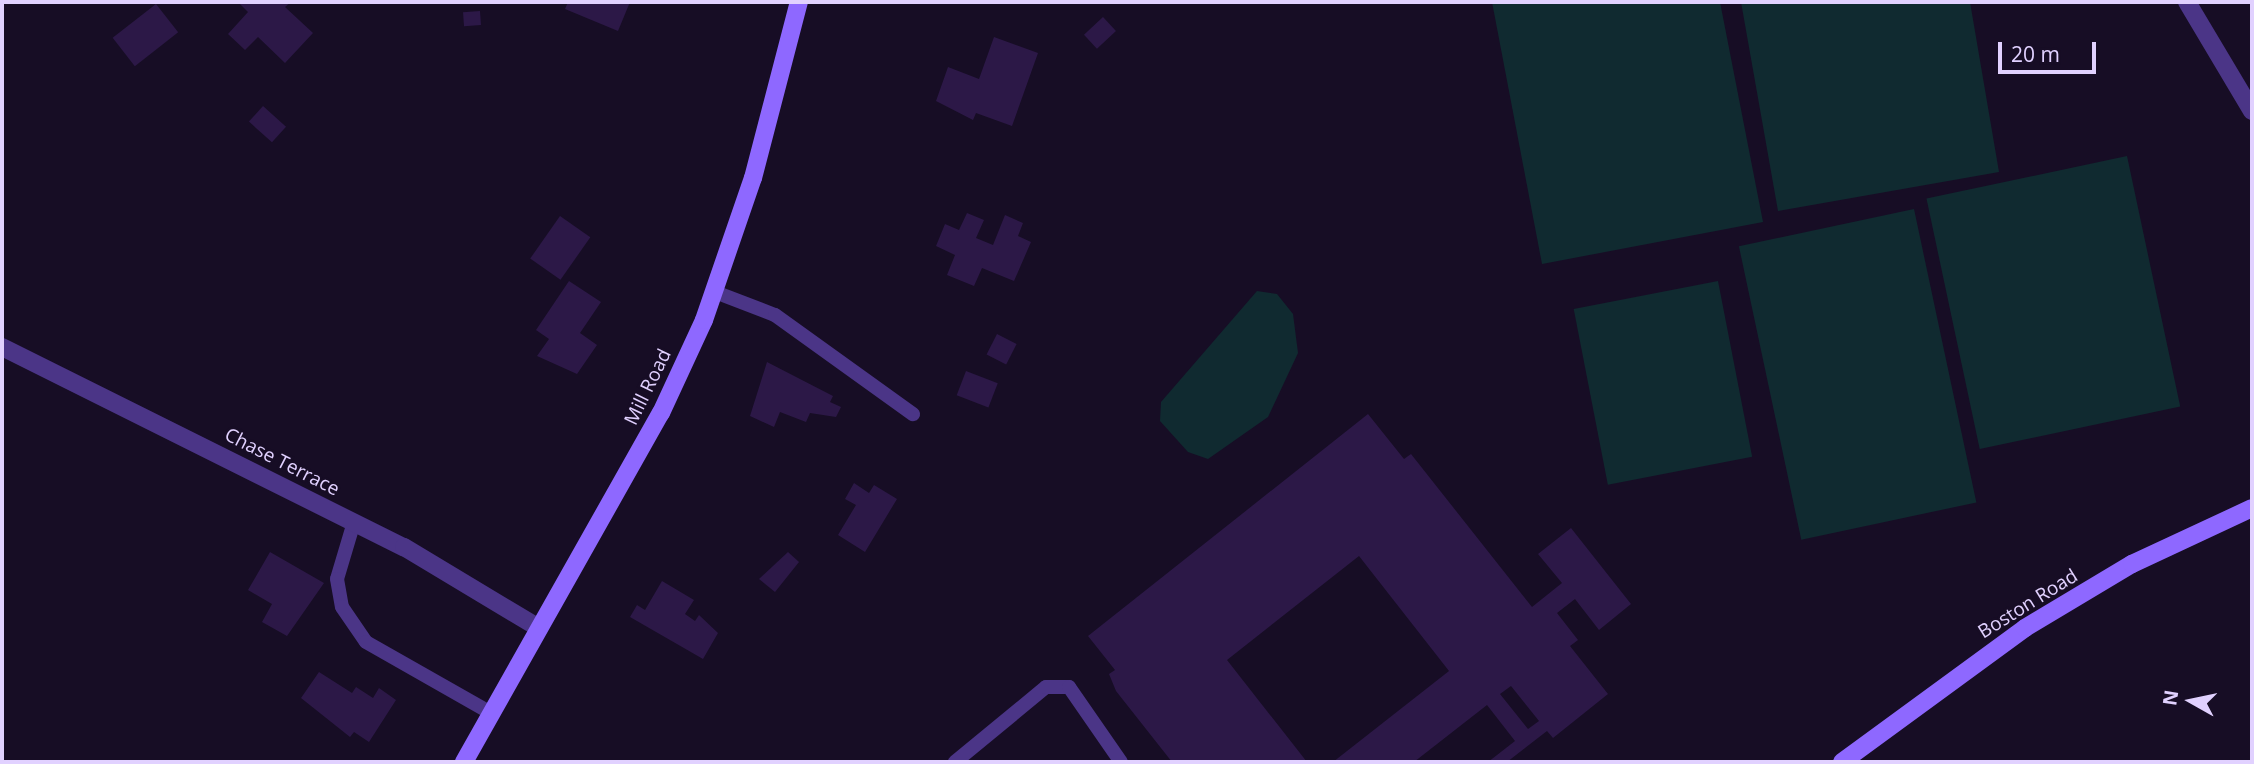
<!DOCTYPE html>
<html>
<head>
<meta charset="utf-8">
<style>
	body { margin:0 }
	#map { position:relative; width:2254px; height:764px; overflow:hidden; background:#170d25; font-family:"Open Sans",sans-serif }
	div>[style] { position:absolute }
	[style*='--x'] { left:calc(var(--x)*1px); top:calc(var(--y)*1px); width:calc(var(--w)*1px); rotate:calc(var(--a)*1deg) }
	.green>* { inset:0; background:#102a30; transform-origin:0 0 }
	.building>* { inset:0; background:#2c1847; transform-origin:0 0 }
	.service>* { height:14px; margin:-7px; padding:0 7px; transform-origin:7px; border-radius:7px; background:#4b3587 }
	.minor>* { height:18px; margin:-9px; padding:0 9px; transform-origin:9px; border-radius:9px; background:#4b3587 }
	.secondary>* { height:18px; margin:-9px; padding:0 9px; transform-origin:9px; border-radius:9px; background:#8e68ff }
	span { translate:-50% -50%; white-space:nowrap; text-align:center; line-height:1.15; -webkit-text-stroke:5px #170d25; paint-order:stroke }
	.street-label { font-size:19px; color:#e1d1ff }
	.frame { position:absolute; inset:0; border:4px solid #e1d1ff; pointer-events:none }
	.north { position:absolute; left:2156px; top:666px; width:70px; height:70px; -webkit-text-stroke:5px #170d25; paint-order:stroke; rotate:279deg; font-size:19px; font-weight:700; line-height:28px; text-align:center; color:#e1d1ff }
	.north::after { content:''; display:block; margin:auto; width:24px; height:32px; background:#e1d1ff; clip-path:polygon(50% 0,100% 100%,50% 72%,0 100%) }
	.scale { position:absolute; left:1998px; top:42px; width:98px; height:32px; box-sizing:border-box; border:4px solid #e1d1ff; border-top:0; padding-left:9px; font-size:21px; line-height:24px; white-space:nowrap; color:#e1d1ff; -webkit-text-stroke:5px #170d25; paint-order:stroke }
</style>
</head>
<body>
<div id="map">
	<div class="green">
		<i style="clip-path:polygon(1492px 2px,1720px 2px,1763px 222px,1542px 264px)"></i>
		<i style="clip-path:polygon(1741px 2px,1970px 2px,1999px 172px,1778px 211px)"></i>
		<i style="left:2127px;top:156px;width:256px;height:205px;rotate:78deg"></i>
		<i style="left:1914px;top:209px;width:300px;height:179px;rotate:78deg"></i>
		<i style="left:1718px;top:281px;width:179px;height:147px;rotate:79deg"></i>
		<i style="clip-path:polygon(1257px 291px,1277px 294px,1293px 314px,1298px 353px,1268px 417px,1208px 459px,1188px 452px,1160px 421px,1161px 402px)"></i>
	</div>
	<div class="building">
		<i style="clip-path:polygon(238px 2px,291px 2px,285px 7px,313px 33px,285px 63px,258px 37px,245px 50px,228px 34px,248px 12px)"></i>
		<i style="clip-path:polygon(568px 2px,630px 2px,618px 31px,565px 9px)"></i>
		<i style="left:156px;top:4px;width:36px;height:55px;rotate:52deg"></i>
		<i style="left:480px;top:11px;width:14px;height:17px;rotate:86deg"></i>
		<i style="left:1103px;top:17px;width:19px;height:26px;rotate:47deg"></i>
		<i style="clip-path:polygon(994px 37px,1038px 53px,1012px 126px,976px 113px,973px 120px,936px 101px,948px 67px,979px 79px)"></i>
		<i style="left:263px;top:106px;width:31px;height:21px;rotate:42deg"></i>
		<i style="clip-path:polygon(967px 213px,984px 220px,976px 238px,993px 245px,1005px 215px,1023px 223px,1018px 236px,1031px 242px,1014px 281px,982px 268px,974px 286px,947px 275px,955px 255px,936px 246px,945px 224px,959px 230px)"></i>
		<i style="left:560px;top:216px;width:37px;height:52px;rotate:35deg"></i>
		<i style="clip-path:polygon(569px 281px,601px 302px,580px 333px,597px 345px,577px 374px,537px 356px,549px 339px,536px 330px)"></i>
		<i style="left:997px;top:334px;width:22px;height:23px;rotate:27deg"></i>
		<i style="clip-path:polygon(767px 362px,833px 396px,830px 402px,841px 407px,836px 417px,810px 413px,806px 422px,780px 412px,774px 427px,750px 416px)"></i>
		<i style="left:966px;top:371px;width:34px;height:26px;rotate:21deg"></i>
		<i style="clip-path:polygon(evenodd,1368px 414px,1404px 459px,1411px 454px,1532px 607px,1562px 583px,1538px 554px,1571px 528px,1631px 604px,1599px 630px,1575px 599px,1557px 613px,1578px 640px,1570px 646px,1608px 694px,1553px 738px,1547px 731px,1507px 762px,1488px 762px,1515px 741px,1487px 705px,1414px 762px,1333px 762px,1449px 671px,1359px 556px,1227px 660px,1307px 762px,1172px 762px,1116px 691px,1109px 674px,1115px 670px,1088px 636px,1368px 414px,1511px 686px,1539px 721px,1528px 729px,1500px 694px,1511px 686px)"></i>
		<i style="clip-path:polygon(854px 483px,869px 493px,874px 485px,897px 499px,865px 552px,838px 535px,856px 505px,845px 499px)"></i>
		<i style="clip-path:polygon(270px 552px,324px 583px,287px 636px,262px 622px,272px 604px,248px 590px)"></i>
		<i style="clip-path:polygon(788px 552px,799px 562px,775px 592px,759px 579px)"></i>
		<i style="clip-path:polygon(662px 581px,694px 600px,685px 614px,695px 621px,699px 615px,718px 633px,703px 659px,630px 617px,637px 605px,645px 610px)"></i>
		<i style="clip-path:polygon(319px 672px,352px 693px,356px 687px,373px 698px,379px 688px,396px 700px,369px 742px,354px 732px,350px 737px,301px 698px)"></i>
	</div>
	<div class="service">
		<i style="--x:715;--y:292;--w:64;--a:21"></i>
		<i style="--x:775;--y:315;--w:170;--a:35.7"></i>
		<i style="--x:354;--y:522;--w:59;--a:106.6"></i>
		<i style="--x:337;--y:579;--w:28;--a:80"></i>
		<i style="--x:342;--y:607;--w:42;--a:55.6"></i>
		<i style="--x:366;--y:642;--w:144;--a:29.6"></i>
		<i style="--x:955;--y:762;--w:118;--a:-39.5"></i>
		<i style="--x:1046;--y:687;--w:23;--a:0"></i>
		<i style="--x:1069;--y:687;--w:91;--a:55.3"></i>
	</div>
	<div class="minor">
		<i style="--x:2187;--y:2;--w:127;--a:59.2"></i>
		<i style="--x:2;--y:347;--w:449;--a:26.5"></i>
		<i style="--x:404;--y:547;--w:155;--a:31"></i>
	</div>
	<div class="secondary">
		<i style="--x:464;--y:762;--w:401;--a:-60.6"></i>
		<i style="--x:661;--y:413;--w:102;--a:-65.2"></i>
		<i style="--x:704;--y:320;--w:150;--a:-71"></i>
		<i style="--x:753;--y:178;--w:182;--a:-75.4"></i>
		<i style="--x:1842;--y:762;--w:227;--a:-36.2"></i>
		<i style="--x:2025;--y:628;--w:125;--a:-30.9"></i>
		<i style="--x:2132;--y:564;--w:132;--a:-25"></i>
	</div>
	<div class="street-label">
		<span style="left:648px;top:387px;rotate:-64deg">Mill Road</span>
		<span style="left:282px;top:462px;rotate:27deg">Chase Terrace</span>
		<span style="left:2028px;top:604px;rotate:-32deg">Boston Road</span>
	</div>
	<div class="frame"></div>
	<div class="north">N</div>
	<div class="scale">20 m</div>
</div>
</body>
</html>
